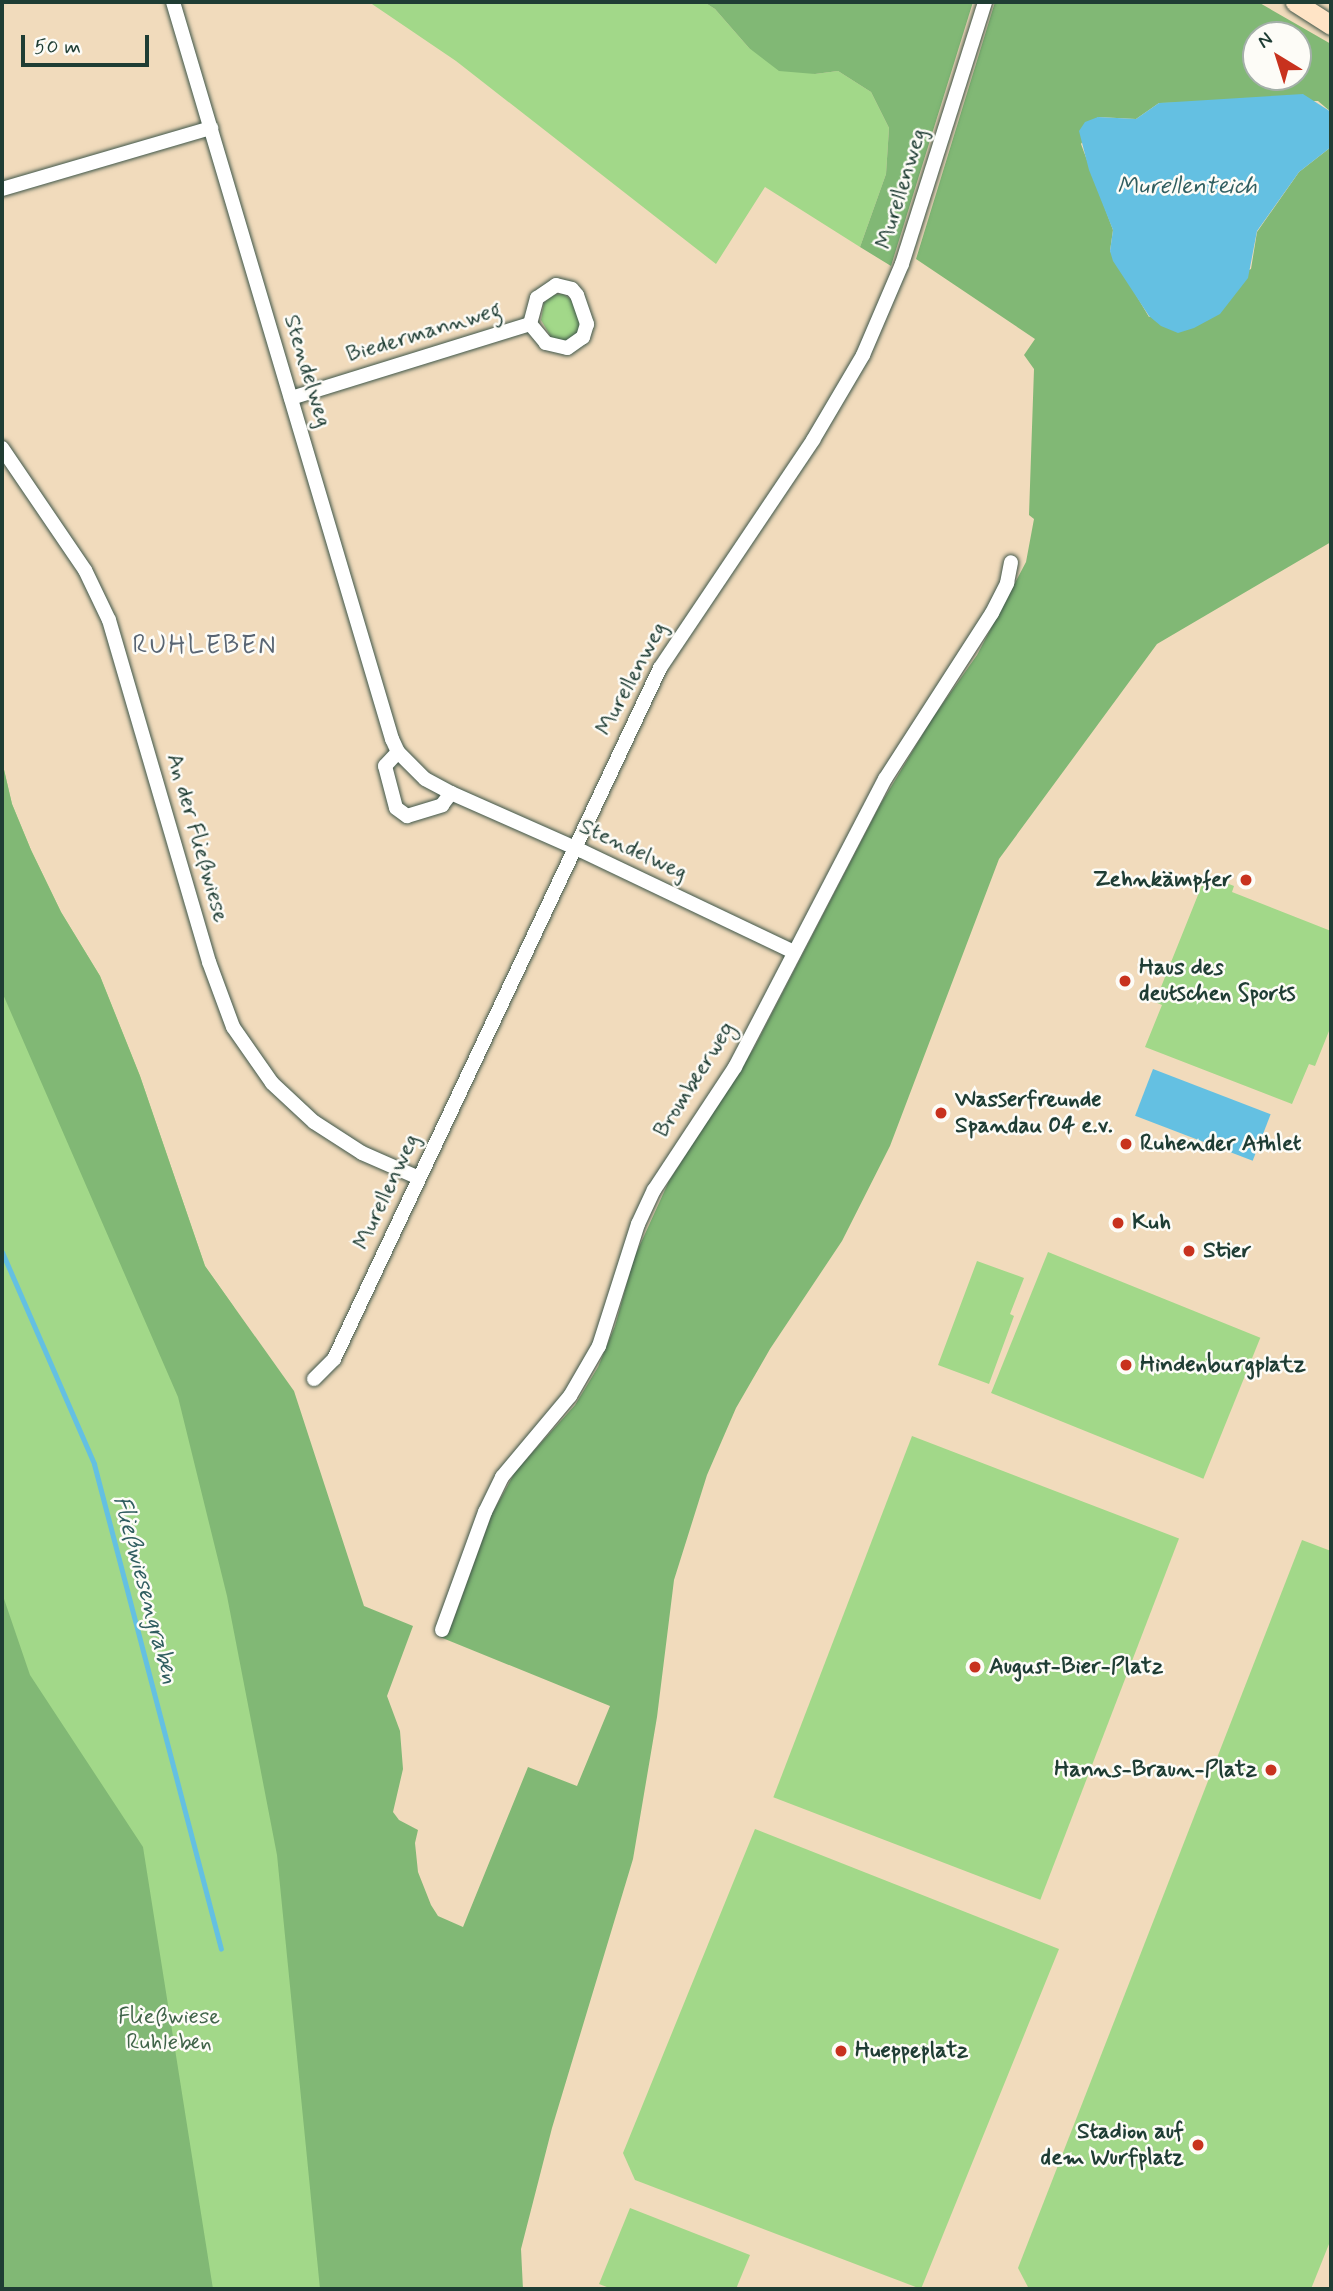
<!DOCTYPE html>
<html>
<head>
<meta charset="utf-8">
<style>
	body { margin:0 }
	#map { position:relative; width:1333px; height:2291px; overflow:hidden; background:#f1dbbc; font-family:Mynerve,sans-serif }
	div>[style] { position:absolute }
	[style*='--x'] { left:calc(var(--x)*1px); top:calc(var(--y)*1px); width:calc(var(--w)*1px); rotate:calc(var(--a)*1deg) }
	.green>* { inset:0; background:#a2d889; transform-origin:0 0 }
	.forest>* { inset:0; background:#81b875 }
	.water>* { inset:0; background:#64c0e2; transform-origin:0 0 }
	.stream>* { height:5px; margin:-2.5px; padding:0 2.5px; transform-origin:2.5px; border-radius:2.5px; background:#64c0e2 }
	.roads { filter:drop-shadow(0 0 2px #3e5548) drop-shadow(0 0 2px #3e5548) }
	.street>* { height:14px; margin:-7px; padding:0 7px; transform-origin:7px; border-radius:7px; background:#fff }
	.secondary>* { height:19px; margin:-9.5px; padding:0 9.5px; transform-origin:9.5px; border-radius:9.5px; background:#ffe4c6 }
	.dots>* { width:19px; height:19px; translate:-50% -50%; box-sizing:border-box; border:4px solid #fdfcf7; border-radius:50% }
	span { translate:-50% -50%; white-space:nowrap; text-align:center; line-height:1.15; -webkit-text-stroke:5px #fdfcf7; paint-order:stroke }
	.street-label { font-size:23px; color:#1f3d34 }
	.poi-label { font-size:23px; color:#1f3d34; font-weight:700 }
	.right { translate:-100% -50%; text-align:right }
	.left { translate:0 -50%; text-align:left }
	.park-label { font-size:23px; color:#406449 }
	.water-label { font-size:24px; color:#305e60; font-style:italic }
	.quarter-label { font-size:26px; color:#596573; letter-spacing:2px }
	.frame { position:absolute; inset:0; border:4px solid #1f3d34; pointer-events:none }
	.north { position:absolute; left:1242px; top:21px; width:70px; height:70px; box-sizing:border-box; background:#fdfcf7; border:2px solid #a4b0a9; border-radius:50%; rotate:322deg; font-size:19px; font-weight:700; line-height:28px; text-align:center; color:#1f3d34 }
	.north::after { content:''; display:block; margin:auto; width:24px; height:32px; background:#c8321e; clip-path:polygon(50% 0,100% 100%,50% 72%,0 100%) }
	.scale { position:absolute; left:21px; top:35px; width:128px; height:32px; box-sizing:border-box; border:4px solid #1f3d34; border-top:0; padding-left:9px; font-size:21px; line-height:24px; white-space:nowrap; color:#1f3d34; -webkit-text-stroke:5px #fdfcf7; paint-order:stroke }
</style>
</head>
<body>
<div id="map">
	<div class="green">
		<i style="clip-path:polygon(369px 2px,704px 2px,715px 9px,749px 48px,815px 74px,838px 71px,871px 92px,889px 128px,886px 174px,860px 247px,765px 187px,716px 264px,456px 61px)"></i>
		<i style="clip-path:polygon(563px 294px,573px 301px,580px 314px,580px 330px,571px 341px,557px 341px,551px 337px,541px 320px,544px 303px,553px 295px)"></i>
		<i style="clip-path:polygon(2px 761px,12px 804px,31px 850px,61px 912px,100px 976px,140px 1076px,205px 1266px,234px 1307px,362px 2289px,73px 2289px,2px 2055px)"></i>
		<i style="clip-path:polygon(1206px 875px,1234px 886px,1232px 892px,1331px 931px,1331px 1026px,1315px 1066px,1309px 1064px,1292px 1104px,1145px 1047px,1162px 1005px,1155px 1002px)"></i>
		<i style="left:1048px;top:1252px;width:229px;height:152px;rotate:22deg"></i>
		<i style="clip-path:polygon(977px 1261px,1024px 1278px,1010px 1314px,1014px 1316px,989px 1384px,938px 1365px)"></i>
		<i style="left:912px;top:1436px;width:286px;height:387px;rotate:21deg"></i>
		<i style="clip-path:polygon(1302px 1540px,1331px 1551px,1331px 2239px,1311px 2289px,1029px 2289px,1018px 2268px)"></i>
		<i style="clip-path:polygon(755px 1829px,1059px 1949px,921px 2289px,635px 2180px,623px 2153px)"></i>
		<i style="clip-path:polygon(630px 2208px,750px 2255px,736px 2289px,612px 2289px,599px 2284px)"></i>
	</div>
	<div class="forest">
		<i style="clip-path:polygon(704px 2px,973px 2px,891px 266px,860px 247px,886px 174px,889px 128px,871px 92px,838px 71px,815px 74px,779px 71px,749px 48px,715px 9px)"></i>
		<i style="clip-path:polygon(evenodd,995px 2px,1258px 2px,1331px 44px,1331px 112px,1318px 101px,1159px 103px,1136px 119px,1098px 117px,1081px 144px,1113px 230px,1110px 251px,1149px 317px,1251px 269px,1257px 232px,1299px 172px,1331px 147px,1331px 542px,1157px 644px,999px 859px,890px 1146px,842px 1241px,770px 1349px,736px 1408px,707px 1475px,674px 1580px,657px 1717px,633px 1859px,552px 2128px,521px 2249px,523px 2289px,320px 2289px,277px 1855px,227px 1596px,178px 1397px,2px 992px,2px 761px,12px 804px,31px 850px,61px 912px,100px 976px,140px 1076px,205px 1266px,294px 1391px,364px 1606px,413px 1626px,387px 1696px,400px 1731px,403px 1769px,393px 1812px,399px 1820px,418px 1830px,415px 1843px,418px 1872px,431px 1905px,438px 1916px,463px 1927px,528px 1767px,577px 1786px,610px 1706px,440px 1637px,444px 1628px,452px 1624px,492px 1514px,515px 1472px,575px 1405px,598px 1367px,615px 1326px,634px 1258px,669px 1181px,754px 1048px,880px 805px,932px 719px,977px 655px,1026px 562px,1034px 519px,1029px 515px,1034px 369px,1024px 355px,1035px 339px,916px 259px,995px 2px,1256px 35px,1298px 35px,1298px 77px,1256px 77px,1256px 35px)"></i>
		<i style="clip-path:polygon(2px 1593px,30px 1675px,143px 1847px,213px 2289px,2px 2289px)"></i>
	</div>
	<div class="water">
		<i style="clip-path:polygon(1303px 94px,1331px 112px,1331px 147px,1299px 172px,1257px 231px,1248px 278px,1220px 314px,1194px 328px,1178px 333px,1161px 326px,1149px 316px,1113px 261px,1110px 251px,1113px 230px,1089px 170px,1079px 131px,1085px 122px,1098px 117px,1136px 119px,1159px 103px)"></i>
		<i style="left:1153px;top:1069px;width:126px;height:50px;rotate:21deg"></i>
	</div>
	<div class="stream">
		<i style="--x:2;--y:1252;--w:231;--a:66.5"></i>
		<i style="--x:94;--y:1464;--w:501;--a:75.33"></i>
	</div>
	<div class="roads">
		<div class="street">
			<i style="--x:173;--y:2;--w:769;--a:73.45"></i>
			<i style="--x:392;--y:739;--w:14;--a:65"></i>
			<i style="--x:398;--y:752;--w:38;--a:45"></i>
			<i style="--x:425;--y:779;--w:30;--a:28"></i>
			<i style="--x:451;--y:793;--w:143;--a:23.9"></i>
			<i style="--x:582;--y:851;--w:235;--a:25.5"></i>
			<i style="--x:2;--y:189;--w:218;--a:-16.3"></i>
			<i style="--x:556;--y:285;--w:16;--a:14"></i>
			<i style="--x:572;--y:289;--w:8;--a:50"></i>
			<i style="--x:577;--y:295;--w:31;--a:71"></i>
			<i style="--x:587;--y:324;--w:14;--a:107"></i>
			<i style="--x:583;--y:337;--w:19;--a:145"></i>
			<i style="--x:567;--y:348;--w:22;--a:-167"></i>
			<i style="--x:546;--y:343;--w:25;--a:-130"></i>
			<i style="--x:530;--y:324;--w:27;--a:-75"></i>
			<i style="--x:537;--y:298;--w:23;--a:-34"></i>
			<i style="--x:291;--y:398;--w:250;--a:-17.2"></i>
			<i style="--x:2;--y:448;--w:148;--a:55.8"></i>
			<i style="--x:85;--y:570;--w:55;--a:64.4"></i>
			<i style="--x:109;--y:620;--w:356;--a:73.7"></i>
			<i style="--x:209;--y:962;--w:69;--a:69.7"></i>
			<i style="--x:233;--y:1027;--w:68;--a:55.1"></i>
			<i style="--x:272;--y:1083;--w:57;--a:42.9"></i>
			<i style="--x:314;--y:1122;--w:57;--a:32.9"></i>
			<i style="--x:362;--y:1153;--w:62;--a:23.7"></i>
			<i style="--x:398;--y:752;--w:19;--a:133"></i>
			<i style="--x:385;--y:766;--w:43;--a:75.3"></i>
			<i style="--x:396;--y:808;--w:14;--a:36"></i>
			<i style="--x:407;--y:816;--w:37;--a:-17"></i>
			<i style="--x:442;--y:805;--w:15;--a:-53"></i>
			<i style="--x:314;--y:1379;--w:28;--a:-45"></i>
			<i style="--x:334;--y:1359;--w:764;--a:-64.74"></i>
			<i style="--x:660;--y:668;--w:275;--a:-56.1"></i>
			<i style="--x:813;--y:440;--w:99;--a:-59.5"></i>
			<i style="--x:863;--y:355;--w:99;--a:-66.8"></i>
			<i style="--x:902;--y:264;--w:275;--a:-72.4"></i>
			<i style="--x:442;--y:1630;--w:126;--a:-70"></i>
			<i style="--x:485;--y:1512;--w:39;--a:-64"></i>
			<i style="--x:502;--y:1477;--w:106;--a:-50"></i>
			<i style="--x:570;--y:1396;--w:58;--a:-59.9"></i>
			<i style="--x:599;--y:1346;--w:128;--a:-72.3"></i>
			<i style="--x:638;--y:1224;--w:38;--a:-65"></i>
			<i style="--x:654;--y:1190;--w:147;--a:-56.6"></i>
			<i style="--x:735;--y:1067;--w:325;--a:-62.5"></i>
			<i style="--x:885;--y:779;--w:197;--a:-57.2"></i>
			<i style="--x:992;--y:613;--w:34;--a:-63"></i>
			<i style="--x:1007;--y:583;--w:21;--a:-79"></i>
		</div>
		<div class="secondary">
			<i style="--x:1295;--y:2;--w:43;--a:32.6"></i>
		</div>
	</div>
	<div class="dots">
		<i style="left:1246px;top:880px;background:#c8321e"></i>
		<i style="left:1125px;top:981px;background:#c8321e"></i>
		<i style="left:941px;top:1113px;background:#c8321e"></i>
		<i style="left:1126px;top:1144px;background:#c8321e"></i>
		<i style="left:1118px;top:1223px;background:#c8321e"></i>
		<i style="left:1189px;top:1251px;background:#c8321e"></i>
		<i style="left:1126px;top:1365px;background:#c8321e"></i>
		<i style="left:975px;top:1667px;background:#c8321e"></i>
		<i style="left:1271px;top:1770px;background:#c8321e"></i>
		<i style="left:841px;top:2051px;background:#c8321e"></i>
		<i style="left:1198px;top:2145px;background:#c8321e"></i>
	</div>
	<div class="street-label">
		<span style="left:902px;top:189px;rotate:-73deg">Murellenweg</span>
		<span style="left:424px;top:333px;rotate:-17deg">Biedermannweg</span>
		<span style="left:307px;top:371px;rotate:73deg">Stendelweg</span>
		<span style="left:632px;top:679px;rotate:-62deg">Murellenweg</span>
		<span style="left:197px;top:838px;rotate:74deg">An der Fließwiese</span>
		<span style="left:633px;top:850px;rotate:25deg">Stendelweg</span>
		<span style="left:695px;top:1080px;rotate:-58deg">Brombeerweg</span>
		<span style="left:387px;top:1192px;rotate:-65deg">Murellenweg</span>
	</div>
	<div class="poi-label">
		<span class="right" style="left:1232px;top:880px">Zehnkämpfer</span>
		<span class="left" style="left:1139px;top:981px">Haus des<br>deutschen Sports</span>
		<span class="left" style="left:955px;top:1113px">Wasserfreunde<br>Spandau 04 e.v.</span>
		<span class="left" style="left:1140px;top:1144px">Ruhender Athlet</span>
		<span class="left" style="left:1132px;top:1223px">Kuh</span>
		<span class="left" style="left:1203px;top:1251px">Stier</span>
		<span class="left" style="left:1140px;top:1365px">Hindenburgplatz</span>
		<span class="left" style="left:989px;top:1667px">August-Bier-Platz</span>
		<span class="right" style="left:1257px;top:1770px">Hanns-Braun-Platz</span>
		<span class="left" style="left:855px;top:2051px">Hueppeplatz</span>
		<span class="right" style="left:1184px;top:2145px">Stadion auf<br>dem Wurfplatz</span>
	</div>
	<div class="park-label">
		<span style="left:169px;top:2030px">Fließwiese<br>Ruhleben</span>
	</div>
	<div class="water-label">
		<span style="left:1187px;top:187px">Murellenteich</span>
		<span style="left:145px;top:1590px;rotate:75deg">Fließwiesengraben</span>
	</div>
	<div class="quarter-label">
		<span style="left:205px;top:647px">RUHLEBEN</span>
	</div>
	<div class="frame"></div>
	<div class="north">N</div>
	<div class="scale">50 m</div>
</div>
</body>
</html>
